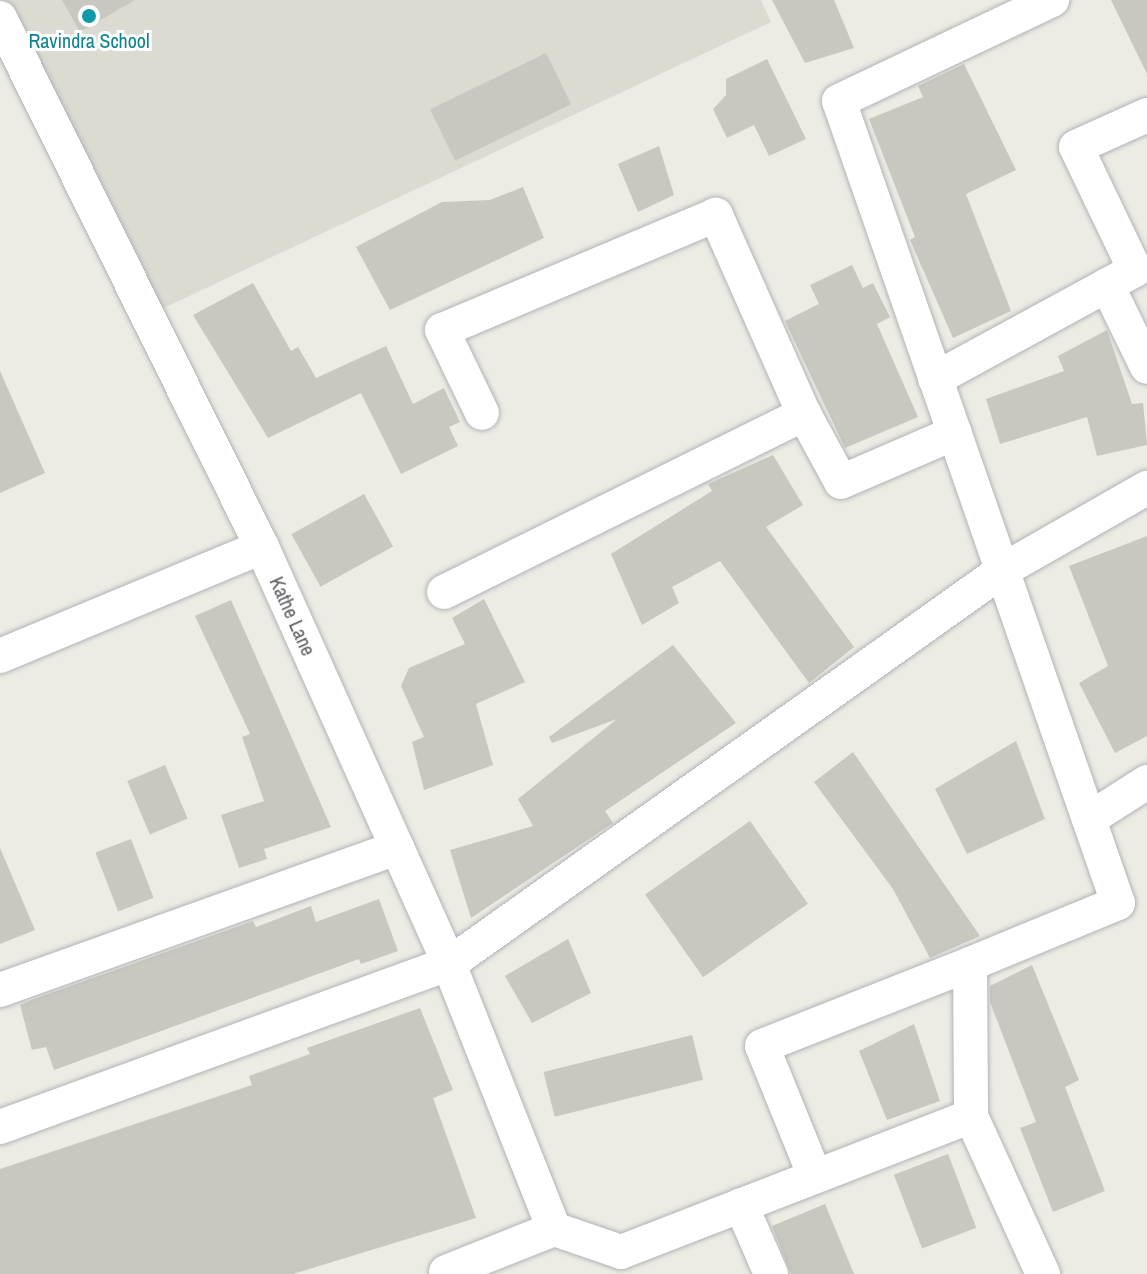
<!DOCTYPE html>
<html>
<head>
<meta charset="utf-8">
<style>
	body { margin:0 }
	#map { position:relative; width:1147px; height:1274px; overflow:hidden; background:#ecebe4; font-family:"Archivo Narrow",sans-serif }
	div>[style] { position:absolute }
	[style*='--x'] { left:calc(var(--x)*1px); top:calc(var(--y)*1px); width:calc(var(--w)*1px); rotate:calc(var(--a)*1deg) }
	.education>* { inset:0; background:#dcdbd2 }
	.building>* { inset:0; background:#c8c7c0; transform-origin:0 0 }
	.roads { filter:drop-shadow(0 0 2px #b1b3b7) drop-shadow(0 0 2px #b1b3b7) }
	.minor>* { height:34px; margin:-17px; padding:0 17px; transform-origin:17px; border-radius:17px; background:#fff }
	.dots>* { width:22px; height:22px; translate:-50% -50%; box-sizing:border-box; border:4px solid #fff; border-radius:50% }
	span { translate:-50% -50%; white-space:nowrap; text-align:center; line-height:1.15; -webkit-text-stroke:6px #fff; paint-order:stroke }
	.culture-label { font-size:20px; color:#0d838f }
	.street-label { font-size:20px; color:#5c5e62 }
</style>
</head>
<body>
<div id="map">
	<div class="education">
		<i style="clip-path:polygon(3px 0,761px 0,771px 22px,151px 314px)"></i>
	</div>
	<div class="building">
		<i style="clip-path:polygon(62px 0,135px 0,80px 32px)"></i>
		<i style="clip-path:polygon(772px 0,834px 0,854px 48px,805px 63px)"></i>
		<i style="clip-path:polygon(1111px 0,1147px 0,1147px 74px)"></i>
		<i style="left:546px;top:53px;width:57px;height:129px;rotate:64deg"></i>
		<i style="clip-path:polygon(767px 59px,806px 139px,769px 156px,754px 125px,727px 138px,713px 109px,726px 95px,726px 79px)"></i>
		<i style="clip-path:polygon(964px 64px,1016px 170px,966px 194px,1011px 311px,953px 338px,910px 240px,915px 237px,869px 119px,923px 97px,918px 86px)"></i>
		<i style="clip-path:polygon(659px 146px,674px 195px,638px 212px,618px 164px)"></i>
		<i style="clip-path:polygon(523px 187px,544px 238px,390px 310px,356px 247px,442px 202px,490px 200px)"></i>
		<i style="clip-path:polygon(852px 265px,863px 288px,873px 283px,890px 317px,877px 324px,918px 417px,845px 448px,785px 321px,819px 304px,810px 285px)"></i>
		<i style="clip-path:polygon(253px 283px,291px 351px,298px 347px,316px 378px,386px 346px,413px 404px,444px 388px,460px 422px,449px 427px,458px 446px,401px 474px,361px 393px,268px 438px,193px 315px)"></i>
		<i style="clip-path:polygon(1107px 330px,1132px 404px,1143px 403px,1147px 445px,1097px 456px,1087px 417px,1000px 444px,986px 399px,1064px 371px,1058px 356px)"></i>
		<i style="clip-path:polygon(0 371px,45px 473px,0 493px)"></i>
		<i style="clip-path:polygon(773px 455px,803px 505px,766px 527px,854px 647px,809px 683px,720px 561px,672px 587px,679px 603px,642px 625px,611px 554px,712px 491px,708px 484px)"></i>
		<i style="left:364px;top:494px;width:60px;height:83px;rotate:61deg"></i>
		<i style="clip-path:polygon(1147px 536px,1147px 736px,1115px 753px,1079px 683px,1108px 666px,1069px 566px)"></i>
		<i style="clip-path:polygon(484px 599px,525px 682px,476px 704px,493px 765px,424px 790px,412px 742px,424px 737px,401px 686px,409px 668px,465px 644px,452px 618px)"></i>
		<i style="clip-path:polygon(231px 600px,331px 827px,264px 849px,267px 859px,239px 868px,221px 815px,264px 801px,242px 737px,250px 734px,195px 616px)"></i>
		<i style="clip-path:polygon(673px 645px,736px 723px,605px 811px,613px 823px,471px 918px,450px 850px,533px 826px,518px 799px,617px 719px,552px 743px,549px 737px)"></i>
		<i style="clip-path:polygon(1016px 741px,1045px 819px,967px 854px,935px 789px)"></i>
		<i style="clip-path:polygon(853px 752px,980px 936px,930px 958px,893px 889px,814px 782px)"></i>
		<i style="left:165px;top:765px;width:58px;height:41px;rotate:67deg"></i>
		<i style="left:750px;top:821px;width:101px;height:128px;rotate:55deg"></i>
		<i style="left:131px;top:839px;width:63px;height:38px;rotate:69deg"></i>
		<i style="clip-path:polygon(0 848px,35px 930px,0 944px)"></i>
		<i style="clip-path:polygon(379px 899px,398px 951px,361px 964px,359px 959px,54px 1070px,46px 1047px,32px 1050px,20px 1005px,34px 999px,253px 921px,256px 927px,311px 906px,316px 922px)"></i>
		<i style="clip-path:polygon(568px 939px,591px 993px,532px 1023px,505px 976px)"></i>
		<i style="clip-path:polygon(1032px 965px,1079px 1080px,1065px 1087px,1105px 1191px,1053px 1212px,1020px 1128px,1036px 1122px,990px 1002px,990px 986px)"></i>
		<i style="clip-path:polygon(420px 1008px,453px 1090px,433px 1098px,476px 1218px,293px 1274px,0 1274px,0 1169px,252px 1085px,249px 1076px,310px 1054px,307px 1048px)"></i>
		<i style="clip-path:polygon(914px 1024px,940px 1101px,887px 1120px,859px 1051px)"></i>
		<i style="left:692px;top:1035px;width:46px;height:153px;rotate:76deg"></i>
		<i style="left:948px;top:1154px;width:79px;height:58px;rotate:69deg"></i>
		<i style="clip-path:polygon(825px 1204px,854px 1274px,791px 1274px,772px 1226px)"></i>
	</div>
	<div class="roads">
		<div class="minor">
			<i style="--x:0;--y:18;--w:590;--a:63.65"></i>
			<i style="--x:262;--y:547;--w:457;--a:65.8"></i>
			<i style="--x:449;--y:964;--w:285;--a:68.4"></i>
			<i style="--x:1107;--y:285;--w:91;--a:64"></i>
			<i style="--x:935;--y:379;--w:228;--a:-28.6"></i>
			<i style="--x:1135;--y:270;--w:136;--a:-115.6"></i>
			<i style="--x:1076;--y:147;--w:78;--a:-24.3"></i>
			<i style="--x:804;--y:414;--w:77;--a:61.4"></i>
			<i style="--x:841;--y:482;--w:124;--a:-23.3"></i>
			<i style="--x:444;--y:592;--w:402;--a:-26.3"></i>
			<i style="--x:804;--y:414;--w:218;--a:-113.9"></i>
			<i style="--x:716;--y:215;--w:297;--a:157.2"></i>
			<i style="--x:442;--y:330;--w:92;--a:64.3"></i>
			<i style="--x:0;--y:656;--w:284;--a:-22.6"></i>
			<i style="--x:1089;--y:819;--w:69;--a:-32.5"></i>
			<i style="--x:970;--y:964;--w:160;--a:-22.4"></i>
			<i style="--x:1118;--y:903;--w:849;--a:-109.18"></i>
			<i style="--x:839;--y:101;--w:236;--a:-25.4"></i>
			<i style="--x:0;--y:990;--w:422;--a:-19.7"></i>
			<i style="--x:0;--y:1127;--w:478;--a:-20"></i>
			<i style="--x:449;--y:964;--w:680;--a:-35.42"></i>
			<i style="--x:1003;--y:570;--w:166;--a:-29.7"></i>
			<i style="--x:814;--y:1174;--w:138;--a:-112.1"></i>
			<i style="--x:762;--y:1046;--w:224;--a:-21.5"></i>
			<i style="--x:970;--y:964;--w:152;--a:89.6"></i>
			<i style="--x:741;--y:1205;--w:75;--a:66.5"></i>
			<i style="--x:446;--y:1272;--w:116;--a:-21.7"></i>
			<i style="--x:554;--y:1229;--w:71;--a:18.9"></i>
			<i style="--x:621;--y:1252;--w:375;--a:-21.2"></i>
			<i style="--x:971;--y:1116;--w:174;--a:65.5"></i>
		</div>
	</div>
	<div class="dots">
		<i style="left:89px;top:16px;background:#0f9aa8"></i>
	</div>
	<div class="culture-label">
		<span style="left:89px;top:40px">Ravindra School</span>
	</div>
	<div class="street-label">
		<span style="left:293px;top:616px;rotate:66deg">Kathe Lane</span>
	</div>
</div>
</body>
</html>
